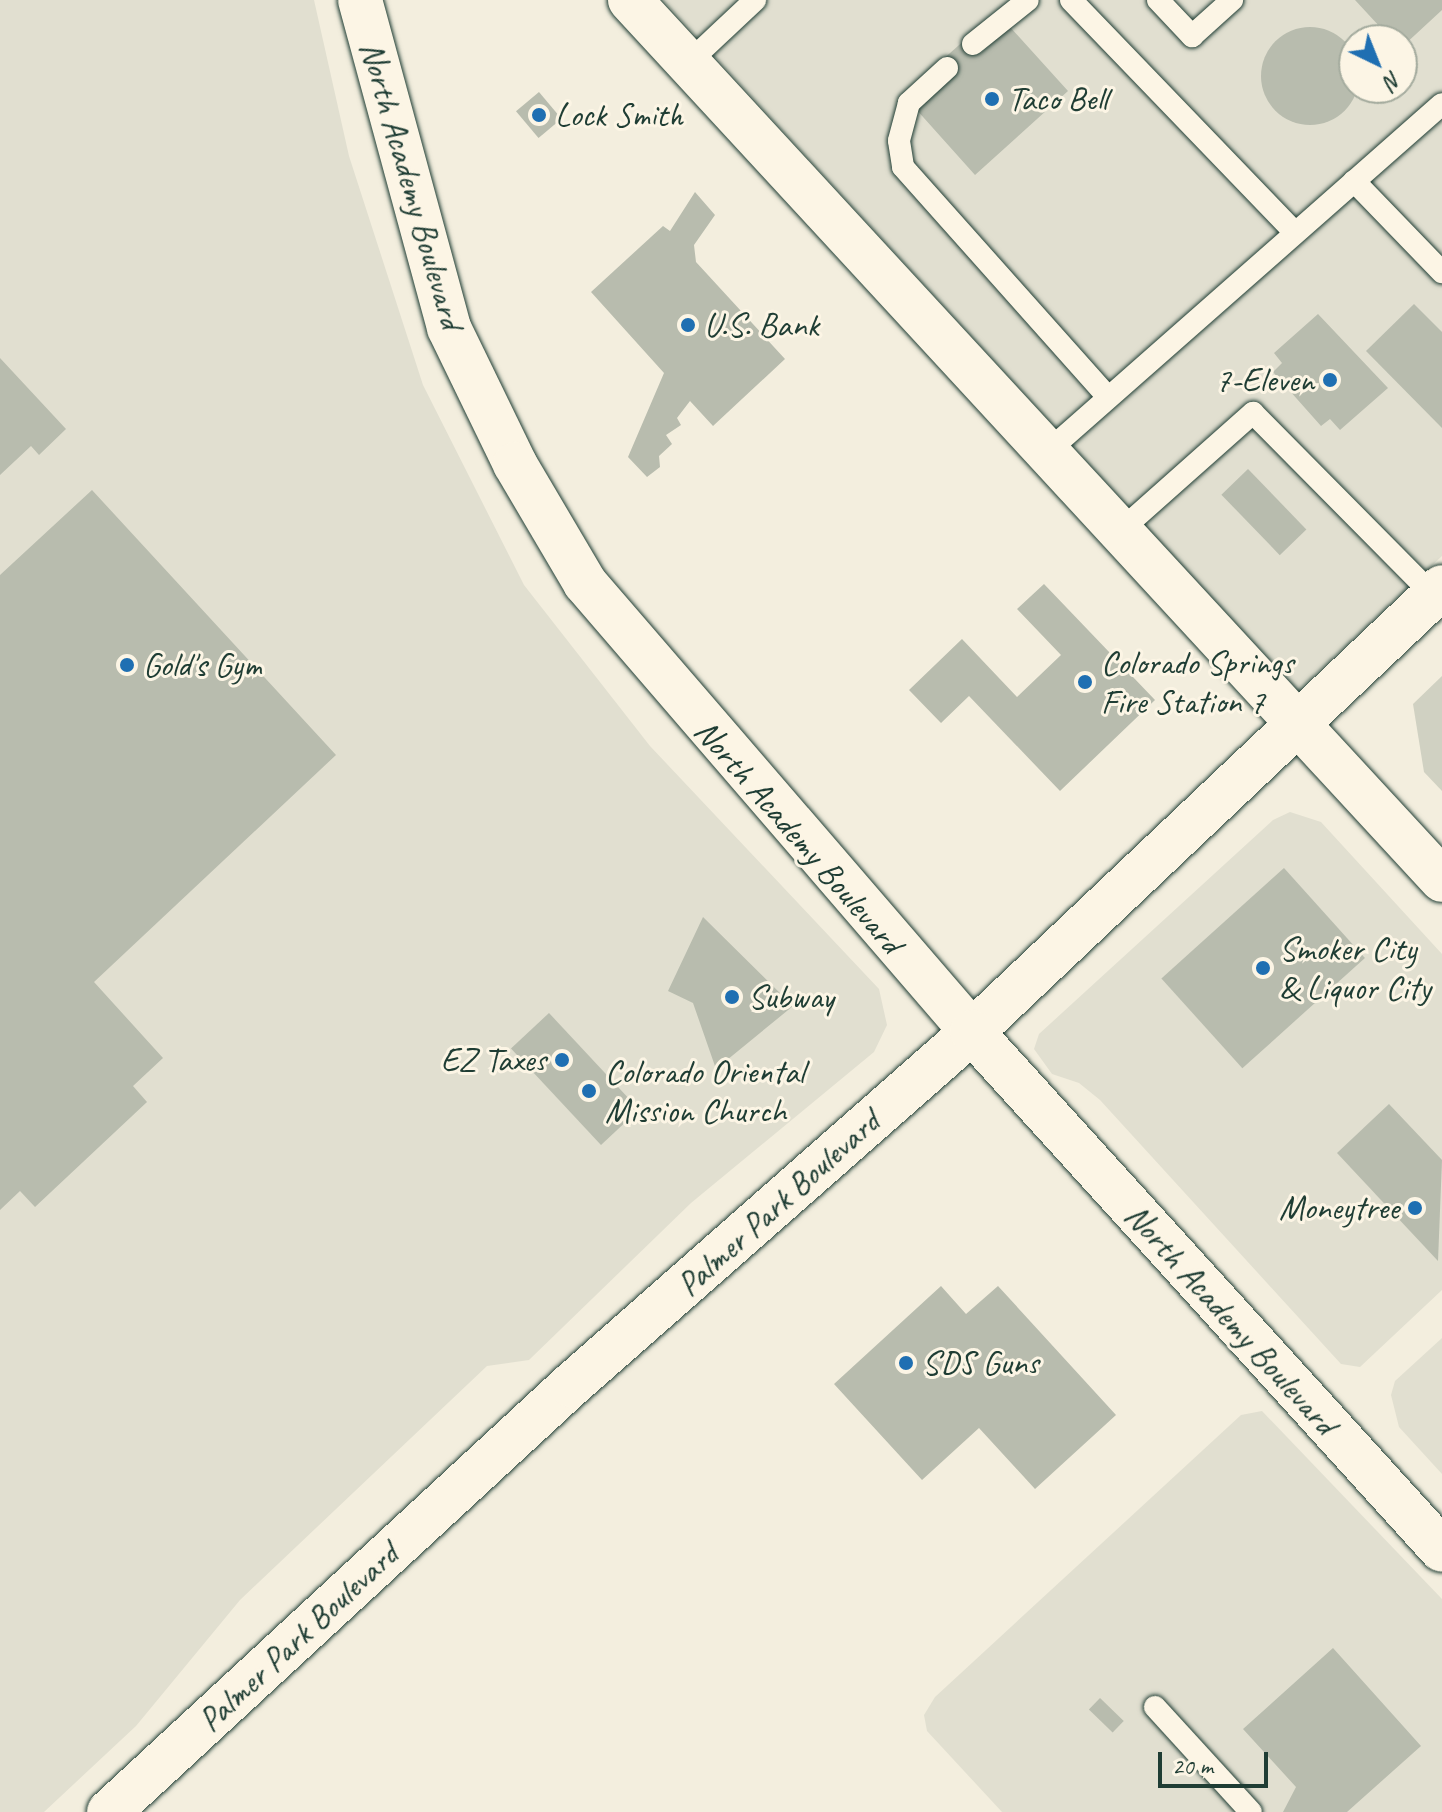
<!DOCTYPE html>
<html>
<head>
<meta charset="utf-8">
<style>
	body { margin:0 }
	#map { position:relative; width:1442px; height:1812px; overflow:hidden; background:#f3eede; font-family:Caveat,sans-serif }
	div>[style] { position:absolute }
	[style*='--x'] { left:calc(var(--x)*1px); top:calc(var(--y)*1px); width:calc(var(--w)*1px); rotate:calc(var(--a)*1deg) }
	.built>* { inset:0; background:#e1dfd0 }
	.green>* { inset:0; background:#d0d1c2 }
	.building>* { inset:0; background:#b8bcae; transform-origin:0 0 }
	.round { border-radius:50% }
	.roads { filter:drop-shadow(0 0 2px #1f3d34) drop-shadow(0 0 2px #1f3d34) }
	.lane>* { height:22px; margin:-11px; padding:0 11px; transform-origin:11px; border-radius:11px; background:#fcf5e5 }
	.secondary>* { height:44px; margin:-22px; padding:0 22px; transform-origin:22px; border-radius:22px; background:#fcf5e5 }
	.highway>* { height:44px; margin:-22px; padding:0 22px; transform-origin:22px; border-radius:22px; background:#fcf5e5 }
	.dots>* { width:22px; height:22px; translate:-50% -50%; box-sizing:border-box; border:4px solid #fcf5e5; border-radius:50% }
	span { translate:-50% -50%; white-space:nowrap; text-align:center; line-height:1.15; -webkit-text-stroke:6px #fcf5e5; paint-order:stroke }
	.poi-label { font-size:34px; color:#1f3d34 }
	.left { translate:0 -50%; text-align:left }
	.right { translate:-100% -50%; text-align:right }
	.street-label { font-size:34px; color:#1f3d34 }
	.north { position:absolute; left:1338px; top:24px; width:80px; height:80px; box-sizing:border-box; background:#fcf5e5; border:2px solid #a4ab9e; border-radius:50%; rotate:137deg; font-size:22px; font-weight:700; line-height:32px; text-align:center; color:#1f3d34 }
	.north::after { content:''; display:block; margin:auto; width:28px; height:36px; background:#1f6fb2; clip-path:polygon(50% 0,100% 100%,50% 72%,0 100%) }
	.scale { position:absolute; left:1158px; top:1752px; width:110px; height:36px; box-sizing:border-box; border:4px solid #1f3d34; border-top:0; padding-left:10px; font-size:24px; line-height:28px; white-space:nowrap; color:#1f3d34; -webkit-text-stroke:6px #fcf5e5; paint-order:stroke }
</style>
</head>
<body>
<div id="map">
	<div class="built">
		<i style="clip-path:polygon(0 0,314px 0,349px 156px,423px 385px,524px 585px,650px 746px,879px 989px,887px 1025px,874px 1052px,691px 1203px,529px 1360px,487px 1366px,240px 1600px,136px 1726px,44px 1812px,0 1812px)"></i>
		<i style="clip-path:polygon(evenodd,663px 0,1442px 0,1442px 556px,1297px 691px,663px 0,1354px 40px,1402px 40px,1402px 88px,1354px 88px,1354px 40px)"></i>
		<i style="clip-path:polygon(1290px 812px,1321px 822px,1442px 954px,1442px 1290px,1360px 1367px,1341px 1364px,1100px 1100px,1079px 1083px,1052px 1074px,1034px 1049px,1039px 1034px,1273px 820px)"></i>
		<i style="clip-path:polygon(1442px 1338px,1442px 1474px,1399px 1427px,1391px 1395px,1395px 1381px)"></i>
		<i style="clip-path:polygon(1262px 1411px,1442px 1599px,1442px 1812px,1002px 1812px,927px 1731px,924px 1715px,935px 1697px,1241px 1415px)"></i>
	</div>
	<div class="green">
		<i style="clip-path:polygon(1442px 676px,1442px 791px,1424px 772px,1413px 704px)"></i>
	</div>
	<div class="building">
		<i style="clip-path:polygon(1355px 0,1442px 0,1442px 10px,1402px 47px,1402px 40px,1392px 40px)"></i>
		<i style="clip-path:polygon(1010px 27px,1068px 91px,975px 175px,915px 108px,941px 61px,967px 38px,981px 53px)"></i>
		<i class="round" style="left:1261px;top:27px;width:98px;height:98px"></i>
		<i style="left:539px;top:92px;width:35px;height:30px;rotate:50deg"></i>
		<i style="clip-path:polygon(695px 192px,715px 215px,694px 245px,696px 262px,785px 359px,713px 426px,690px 401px,677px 418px,681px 425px,666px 435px,672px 444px,659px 456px,660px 467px,647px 477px,628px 457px,664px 373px,591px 292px,663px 226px,670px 231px)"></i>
		<i style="clip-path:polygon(1414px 304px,1442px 332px,1442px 428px,1366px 351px)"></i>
		<i style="clip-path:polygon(1318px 314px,1388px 388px,1340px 430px,1330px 419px,1321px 426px,1273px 372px,1282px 363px,1274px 353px)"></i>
		<i style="clip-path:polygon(0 358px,66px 429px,39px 455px,31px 446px,0 475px)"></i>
		<i style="left:1248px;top:469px;width:84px;height:37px;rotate:46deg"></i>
		<i style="clip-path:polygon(92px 490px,336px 755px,94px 982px,163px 1058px,133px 1086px,147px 1102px,35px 1207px,20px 1191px,0 1210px,0 575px)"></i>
		<i style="clip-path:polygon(1044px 584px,1155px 700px,1060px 791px,969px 696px,941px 723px,909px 690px,962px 639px,1017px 697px,1061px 655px,1017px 609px)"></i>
		<i style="left:1284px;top:868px;width:121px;height:165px;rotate:48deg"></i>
		<i style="clip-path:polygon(703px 917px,793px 1006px,716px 1069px,693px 1003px,668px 991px)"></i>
		<i style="left:549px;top:1013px;width:132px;height:52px;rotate:47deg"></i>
		<i style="clip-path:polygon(1389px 1104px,1442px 1160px,1438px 1261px,1337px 1153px)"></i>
		<i style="clip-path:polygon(941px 1286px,966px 1314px,998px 1286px,1116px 1415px,1035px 1489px,979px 1428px,922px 1480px,834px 1384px)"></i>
		<i style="clip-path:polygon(1333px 1648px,1421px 1746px,1347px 1812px,1283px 1812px,1296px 1787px,1243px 1729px)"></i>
		<i style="left:1100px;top:1698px;width:33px;height:16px;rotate:44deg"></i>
	</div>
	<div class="roads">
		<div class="lane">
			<i style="--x:1071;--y:0;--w:323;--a:46.1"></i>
			<i style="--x:1158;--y:0;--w:50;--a:46.6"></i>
			<i style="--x:1192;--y:36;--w:54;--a:-42"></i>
			<i style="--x:973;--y:44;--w:70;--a:-38.7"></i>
			<i style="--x:688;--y:63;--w:92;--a:-43.2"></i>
			<i style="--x:947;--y:68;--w:52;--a:137.4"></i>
			<i style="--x:909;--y:103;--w:39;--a:105"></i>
			<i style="--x:899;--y:141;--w:26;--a:81"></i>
			<i style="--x:903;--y:167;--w:307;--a:48.3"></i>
			<i style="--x:1354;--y:181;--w:127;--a:46"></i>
			<i style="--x:1047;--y:452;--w:526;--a:-41.38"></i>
			<i style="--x:1120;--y:531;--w:178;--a:-41.6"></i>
			<i style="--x:1253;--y:413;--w:256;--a:45.3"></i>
			<i style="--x:1155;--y:1707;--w:142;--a:47.6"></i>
		</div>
		<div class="secondary">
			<i style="--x:109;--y:1812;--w:629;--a:-42.75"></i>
			<i style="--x:571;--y:1385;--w:534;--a:-41.36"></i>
			<i style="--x:972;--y:1032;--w:647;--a:-43.43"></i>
		</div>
		<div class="highway">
			<i style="--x:360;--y:0;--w:340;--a:74.8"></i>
			<i style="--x:449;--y:328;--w:151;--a:64.1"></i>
			<i style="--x:515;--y:464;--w:138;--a:59.5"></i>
			<i style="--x:585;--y:583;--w:593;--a:49.24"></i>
			<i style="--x:972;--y:1032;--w:699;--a:47.78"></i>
			<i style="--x:630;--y:0;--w:1197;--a:47.3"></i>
		</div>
	</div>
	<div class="dots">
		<i style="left:992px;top:99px;background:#1f6fb2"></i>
		<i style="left:539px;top:115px;background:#1f6fb2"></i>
		<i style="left:688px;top:325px;background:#1f6fb2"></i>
		<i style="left:1330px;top:380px;background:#1f6fb2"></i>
		<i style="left:127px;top:665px;background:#1f6fb2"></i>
		<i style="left:1085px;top:682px;background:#1f6fb2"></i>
		<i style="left:1263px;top:968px;background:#1f6fb2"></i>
		<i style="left:732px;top:997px;background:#1f6fb2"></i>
		<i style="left:562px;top:1060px;background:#1f6fb2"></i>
		<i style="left:589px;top:1091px;background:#1f6fb2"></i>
		<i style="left:1415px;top:1208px;background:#1f6fb2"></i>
		<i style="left:906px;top:1363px;background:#1f6fb2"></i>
	</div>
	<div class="poi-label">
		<span class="left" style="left:1008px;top:99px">Taco Bell</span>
		<span class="left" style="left:555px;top:115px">Lock Smith</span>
		<span class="left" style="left:704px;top:325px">U.S. Bank</span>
		<span class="right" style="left:1314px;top:380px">7-Eleven</span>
		<span class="left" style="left:1101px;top:682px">Colorado Springs<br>Fire Station 7</span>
		<span class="left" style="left:143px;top:665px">Gold's Gym</span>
		<span class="left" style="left:1279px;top:968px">Smoker City<br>&amp; Liquor City</span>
		<span class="left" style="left:748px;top:997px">Subway</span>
		<span class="right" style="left:546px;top:1060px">EZ Taxes</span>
		<span class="left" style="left:605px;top:1091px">Colorado Oriental<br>Mission Church</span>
		<span class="right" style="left:1399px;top:1208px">Moneytree</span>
		<span class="left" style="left:922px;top:1363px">SDS Guns</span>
	</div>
	<div class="street-label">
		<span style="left:412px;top:185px;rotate:74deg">North Academy Boulevard</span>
		<span style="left:799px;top:836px;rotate:49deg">North Academy Boulevard</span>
		<span style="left:778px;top:1203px;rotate:-42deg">Palmer Park Boulevard</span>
		<span style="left:1231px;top:1319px;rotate:48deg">North Academy Boulevard</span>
		<span style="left:298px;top:1637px;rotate:-43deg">Palmer Park Boulevard</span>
	</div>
	<div class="north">N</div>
	<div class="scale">20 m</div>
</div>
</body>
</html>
